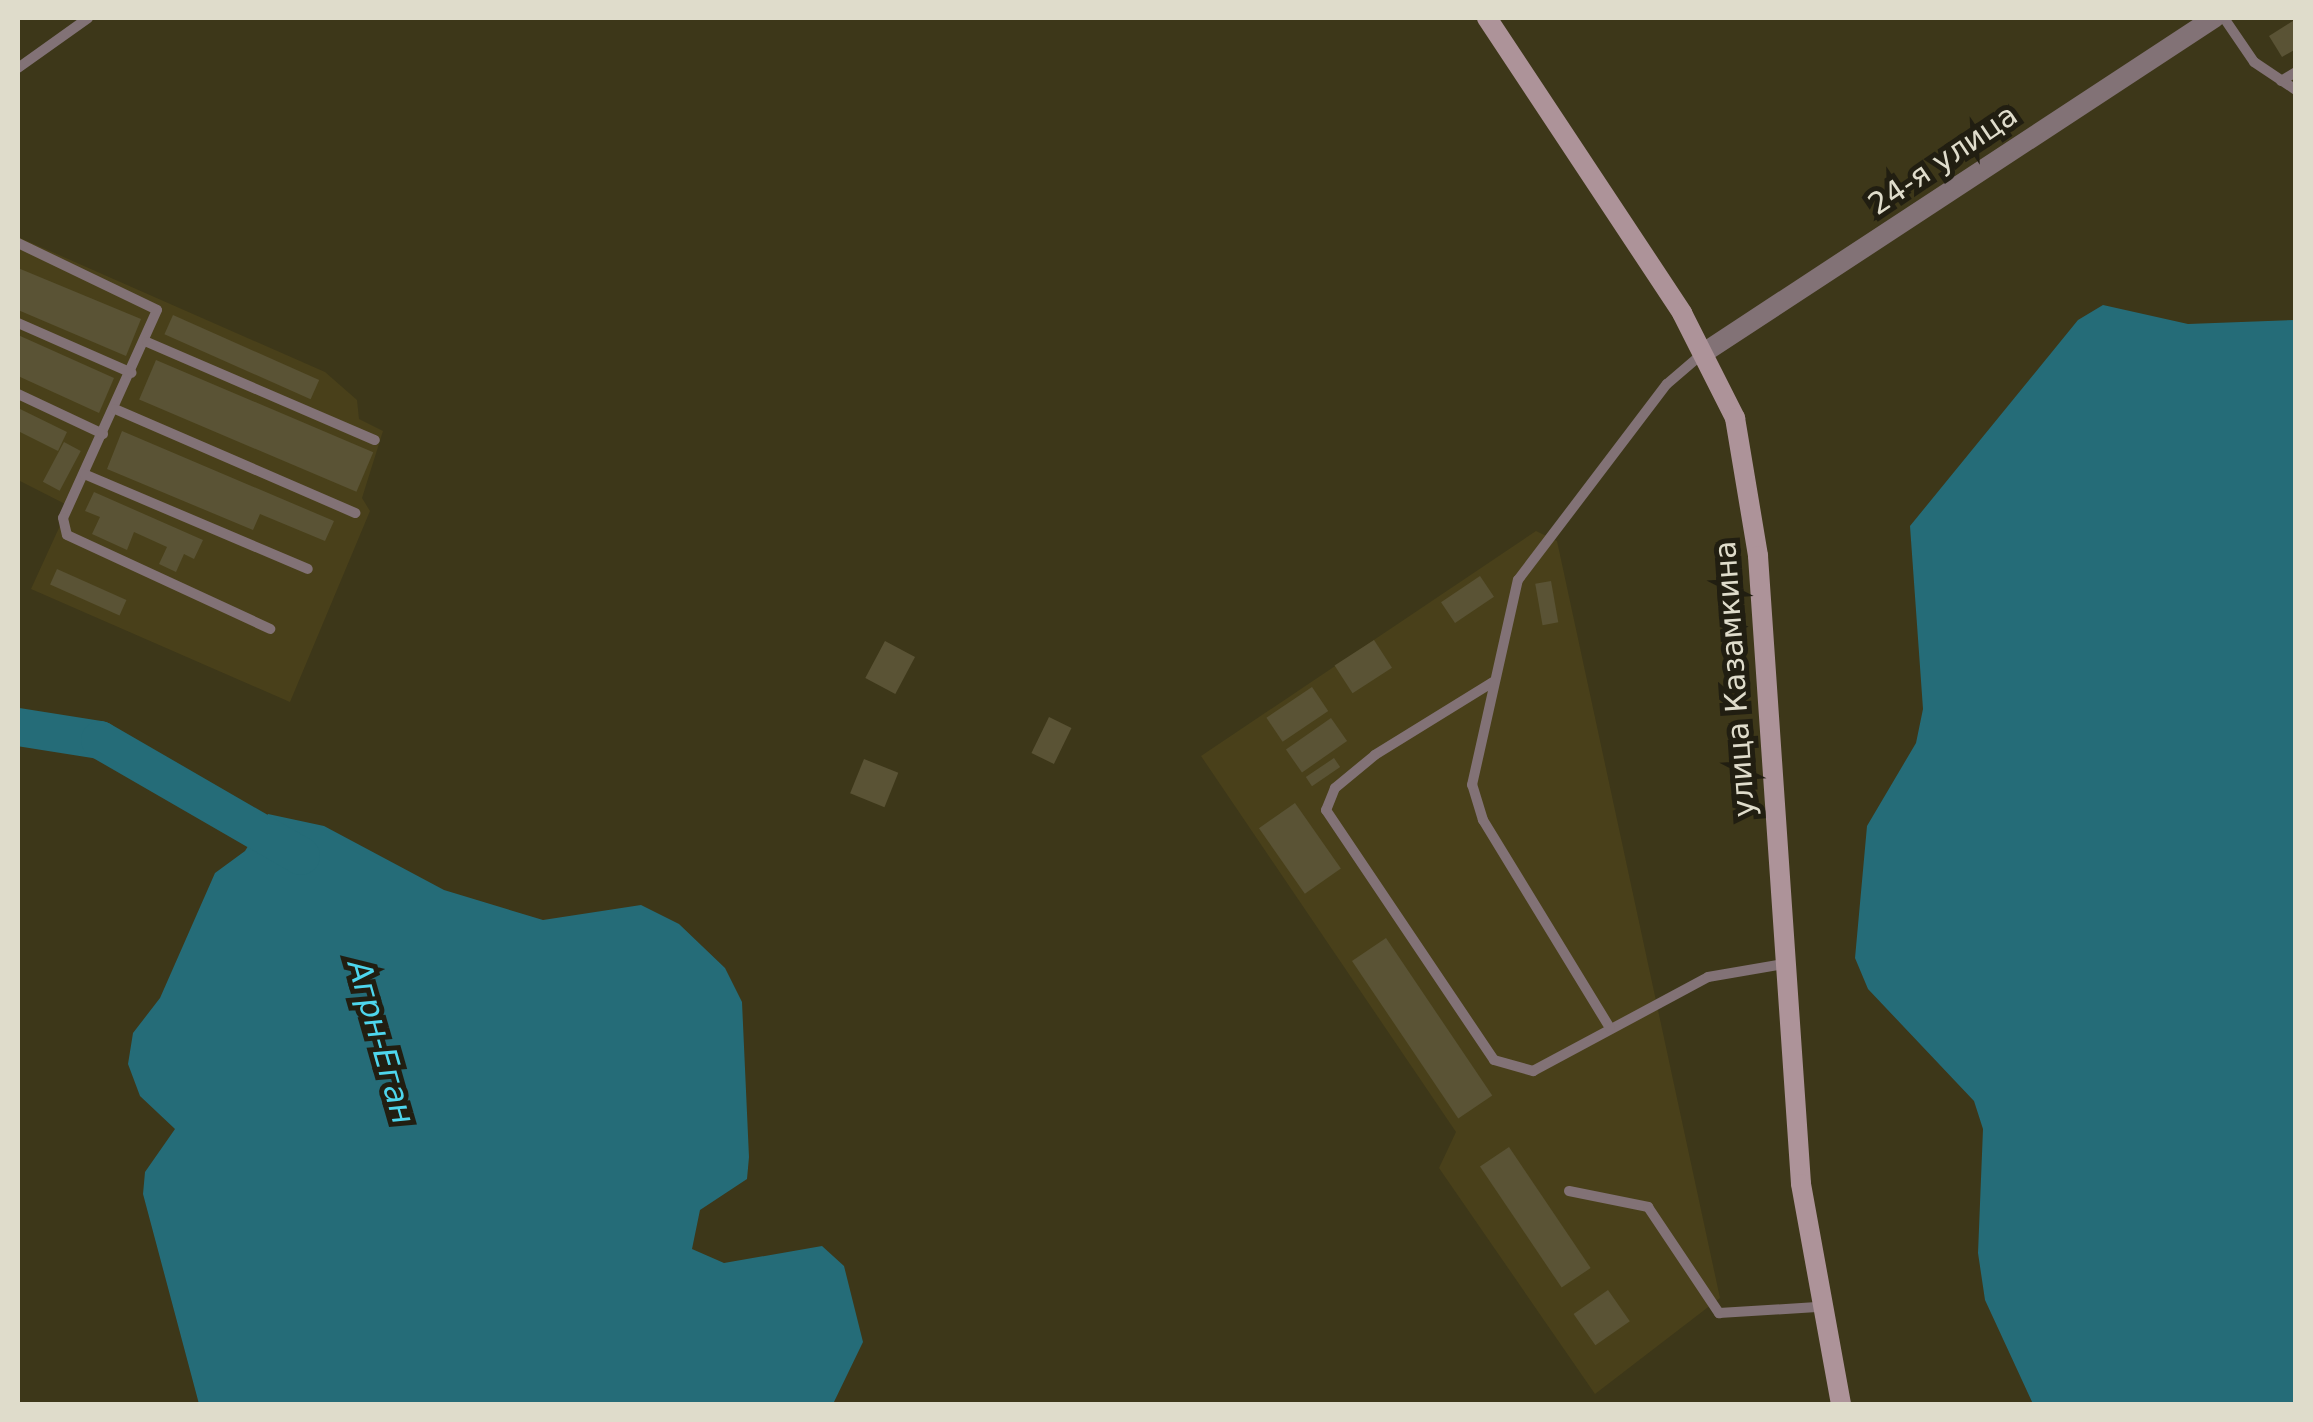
<!DOCTYPE html>
<html>
<head>
<meta charset="utf-8">
<style>
	body { margin:0 }
	#map { position:relative; width:2313px; height:1422px; overflow:hidden; background:#3d3719; font-family:"DejaVu Sans",sans-serif }
	div>[style] { position:absolute }
	[style*='--x'] { left:calc(var(--x)*1px); top:calc(var(--y)*1px); width:calc(var(--w)*1px); rotate:calc(var(--a)*1deg) }
	.built>* { inset:0; background:#49401a }
	.water>* { inset:0; background:#256c78 }
	.river>* { height:38px; margin:-19px; padding:0 19px; transform-origin:19px; border-radius:19px; background:#256c78 }
	.building>* { inset:0; background:#5a5335; transform-origin:0 0 }
	.service>* { height:10px; margin:-5px; padding:0 5px; transform-origin:5px; border-radius:5px; background:#827276 }
	.minor>* { height:20px; margin:-10px; padding:0 10px; transform-origin:10px; border-radius:10px; background:#827276 }
	.secondary>* { height:20px; margin:-10px; padding:0 10px; transform-origin:10px; border-radius:10px; background:#ad9399 }
	span { translate:-50% -50%; white-space:nowrap; text-align:center; line-height:1.15; -webkit-text-stroke:10px #211e11; paint-order:stroke }
	.street-label { font-size:30px; color:#dfdccb }
	.water-label { font-size:32px; color:#4ed6ed; font-style:italic }
	.frame { position:absolute; inset:0; border:20px solid #dfdccb; pointer-events:none }
</style>
</head>
<body>
<div id="map">
	<div class="built">
		<i style="clip-path:polygon(18px 237px,325px 372px,357px 400px,359px 419px,383px 431px,362px 498px,370px 511px,290px 702px,31px 589px,69px 506px,18px 480px)"></i>
		<i style="clip-path:polygon(1536px 531px,1557px 541px,1720px 1298px,1595px 1394px,1439px 1168px,1456px 1132px,1201px 756px)"></i>
	</div>
	<div class="water">
		<i style="clip-path:polygon(2103px 305px,2188px 324px,2295px 320px,2295px 1404px,2033px 1404px,1985px 1300px,1978px 1253px,1983px 1129px,1974px 1101px,1868px 989px,1855px 958px,1867px 826px,1916px 743px,1923px 709px,1910px 526px,2078px 320px)"></i>
		<i style="clip-path:polygon(268px 814px,324px 826px,444px 890px,543px 920px,641px 905px,679px 924px,725px 968px,742px 1002px,749px 1157px,747px 1179px,700px 1210px,692px 1249px,724px 1263px,822px 1246px,844px 1266px,863px 1342px,833px 1404px,199px 1404px,143px 1194px,145px 1172px,175px 1129px,140px 1096px,128px 1064px,133px 1033px,160px 998px,215px 873px,245px 851px)"></i>
	</div>
	<div class="river">
		<i style="--x:18;--y:727;--w:83;--a:9"></i>
		<i style="--x:100;--y:740;--w:232;--a:30"></i>
	</div>
	<div class="building">
		<i style="clip-path:polygon(2296px 19px,2296px 49px,2282px 57px,2269px 36px)"></i>
		<i style="clip-path:polygon(18px 268px,141px 319px,126px 356px,18px 310px)"></i>
		<i style="left:173px;top:315px;width:160px;height:21px;rotate:24deg"></i>
		<i style="clip-path:polygon(18px 335px,114px 378px,99px 413px,18px 376px)"></i>
		<i style="left:156px;top:360px;width:236px;height:43px;rotate:23deg"></i>
		<i style="clip-path:polygon(18px 408px,67px 432px,58px 451px,18px 431px)"></i>
		<i style="clip-path:polygon(122px 431px,334px 521px,325px 541px,260px 514px,253px 530px,107px 469px)"></i>
		<i style="left:64px;top:442px;width:19px;height:45px;rotate:28deg"></i>
		<i style="clip-path:polygon(94px 492px,203px 540px,194px 559px,184px 554px,176px 572px,159px 564px,167px 547px,134px 532px,127px 550px,92px 534px,100px 517px,85px 511px)"></i>
		<i style="left:57px;top:569px;width:76px;height:17px;rotate:24deg"></i>
		<i style="left:1480px;top:576px;width:25px;height:47px;rotate:56deg"></i>
		<i style="left:1551px;top:581px;width:42px;height:16px;rotate:80deg"></i>
		<i style="left:1374px;top:640px;width:33px;height:47px;rotate:57deg"></i>
		<i style="left:885px;top:641px;width:34px;height:42px;rotate:28deg"></i>
		<i style="left:1312px;top:687px;width:29px;height:55px;rotate:56deg"></i>
		<i style="left:1049px;top:717px;width:25px;height:40px;rotate:26deg"></i>
		<i style="left:1331px;top:718px;width:28px;height:55px;rotate:55deg"></i>
		<i style="left:1334px;top:758px;width:11px;height:34px;rotate:56deg"></i>
		<i style="left:864px;top:759px;width:37px;height:37px;rotate:22deg"></i>
		<i style="left:1295px;top:803px;width:80px;height:44px;rotate:55deg"></i>
		<i style="left:1386px;top:938px;width:190px;height:41px;rotate:56deg"></i>
		<i style="left:1509px;top:1147px;width:146px;height:35px;rotate:56deg"></i>
		<i style="left:1608px;top:1290px;width:38px;height:42px;rotate:55deg"></i>
	</div>
	<div class="service">
		<i style="--x:2224;--y:18;--w:53;--a:55.7"></i>
		<i style="--x:2254;--y:62;--w:50;--a:33.7"></i>
		<i style="--x:18;--y:68;--w:86;--a:-35.5"></i>
		<i style="--x:2281;--y:81;--w:17;--a:-31"></i>
		<i style="--x:18;--y:243;--w:154;--a:25.7"></i>
		<i style="--x:157;--y:310;--w:228;--a:114.3"></i>
		<i style="--x:63;--y:518;--w:17;--a:77"></i>
		<i style="--x:67;--y:535;--w:224;--a:24.8"></i>
		<i style="--x:18;--y:323;--w:124;--a:23.7"></i>
		<i style="--x:147;--y:342;--w:248;--a:23.3"></i>
		<i style="--x:18;--y:394;--w:94;--a:25.2"></i>
		<i style="--x:115;--y:409;--w:262;--a:23.4"></i>
		<i style="--x:84;--y:474;--w:243;--a:23"></i>
		<i style="--x:1493;--y:682;--w:139;--a:148.3"></i>
		<i style="--x:1375;--y:755;--w:52;--a:140.5"></i>
		<i style="--x:1335;--y:788;--w:24;--a:112"></i>
		<i style="--x:1326;--y:810;--w:301;--a:56.1"></i>
		<i style="--x:1494;--y:1060;--w:41;--a:15.8"></i>
		<i style="--x:1533;--y:1071;--w:199;--a:-28.2"></i>
		<i style="--x:1708;--y:977;--w:77;--a:-9.7"></i>
		<i style="--x:1610;--y:1028;--w:244;--a:-121.4"></i>
		<i style="--x:1483;--y:820;--w:37;--a:-107"></i>
		<i style="--x:1472;--y:785;--w:210;--a:-77.4"></i>
		<i style="--x:1518;--y:580;--w:246;--a:-52.8"></i>
		<i style="--x:1667;--y:384;--w:46;--a:-40.6"></i>
		<i style="--x:1569;--y:1191;--w:81;--a:11.4"></i>
		<i style="--x:1648;--y:1207;--w:128;--a:56.2"></i>
		<i style="--x:1719;--y:1313;--w:98;--a:-3.5"></i>
	</div>
	<div class="minor">
		<i style="--x:1705;--y:352;--w:609;--a:-33.27"></i>
	</div>
	<div class="secondary">
		<i style="--x:1487;--y:18;--w:354;--a:56.5"></i>
		<i style="--x:1682;--y:313;--w:118;--a:63.2"></i>
		<i style="--x:1735;--y:418;--w:140;--a:80.5"></i>
		<i style="--x:1758;--y:556;--w:629;--a:86.08"></i>
		<i style="--x:1801;--y:1184;--w:224;--a:79.7"></i>
	</div>
	<div class="street-label">
		<span style="left:1943px;top:160px;rotate:-34deg">24-я улица</span>
		<span style="left:1735px;top:679px;rotate:-94deg">улица Казамкина</span>
	</div>
	<div class="water-label">
		<span style="left:381px;top:1042px;rotate:74deg">Агрн-Еган</span>
	</div>
	<div class="frame"></div>
</div>
</body>
</html>
